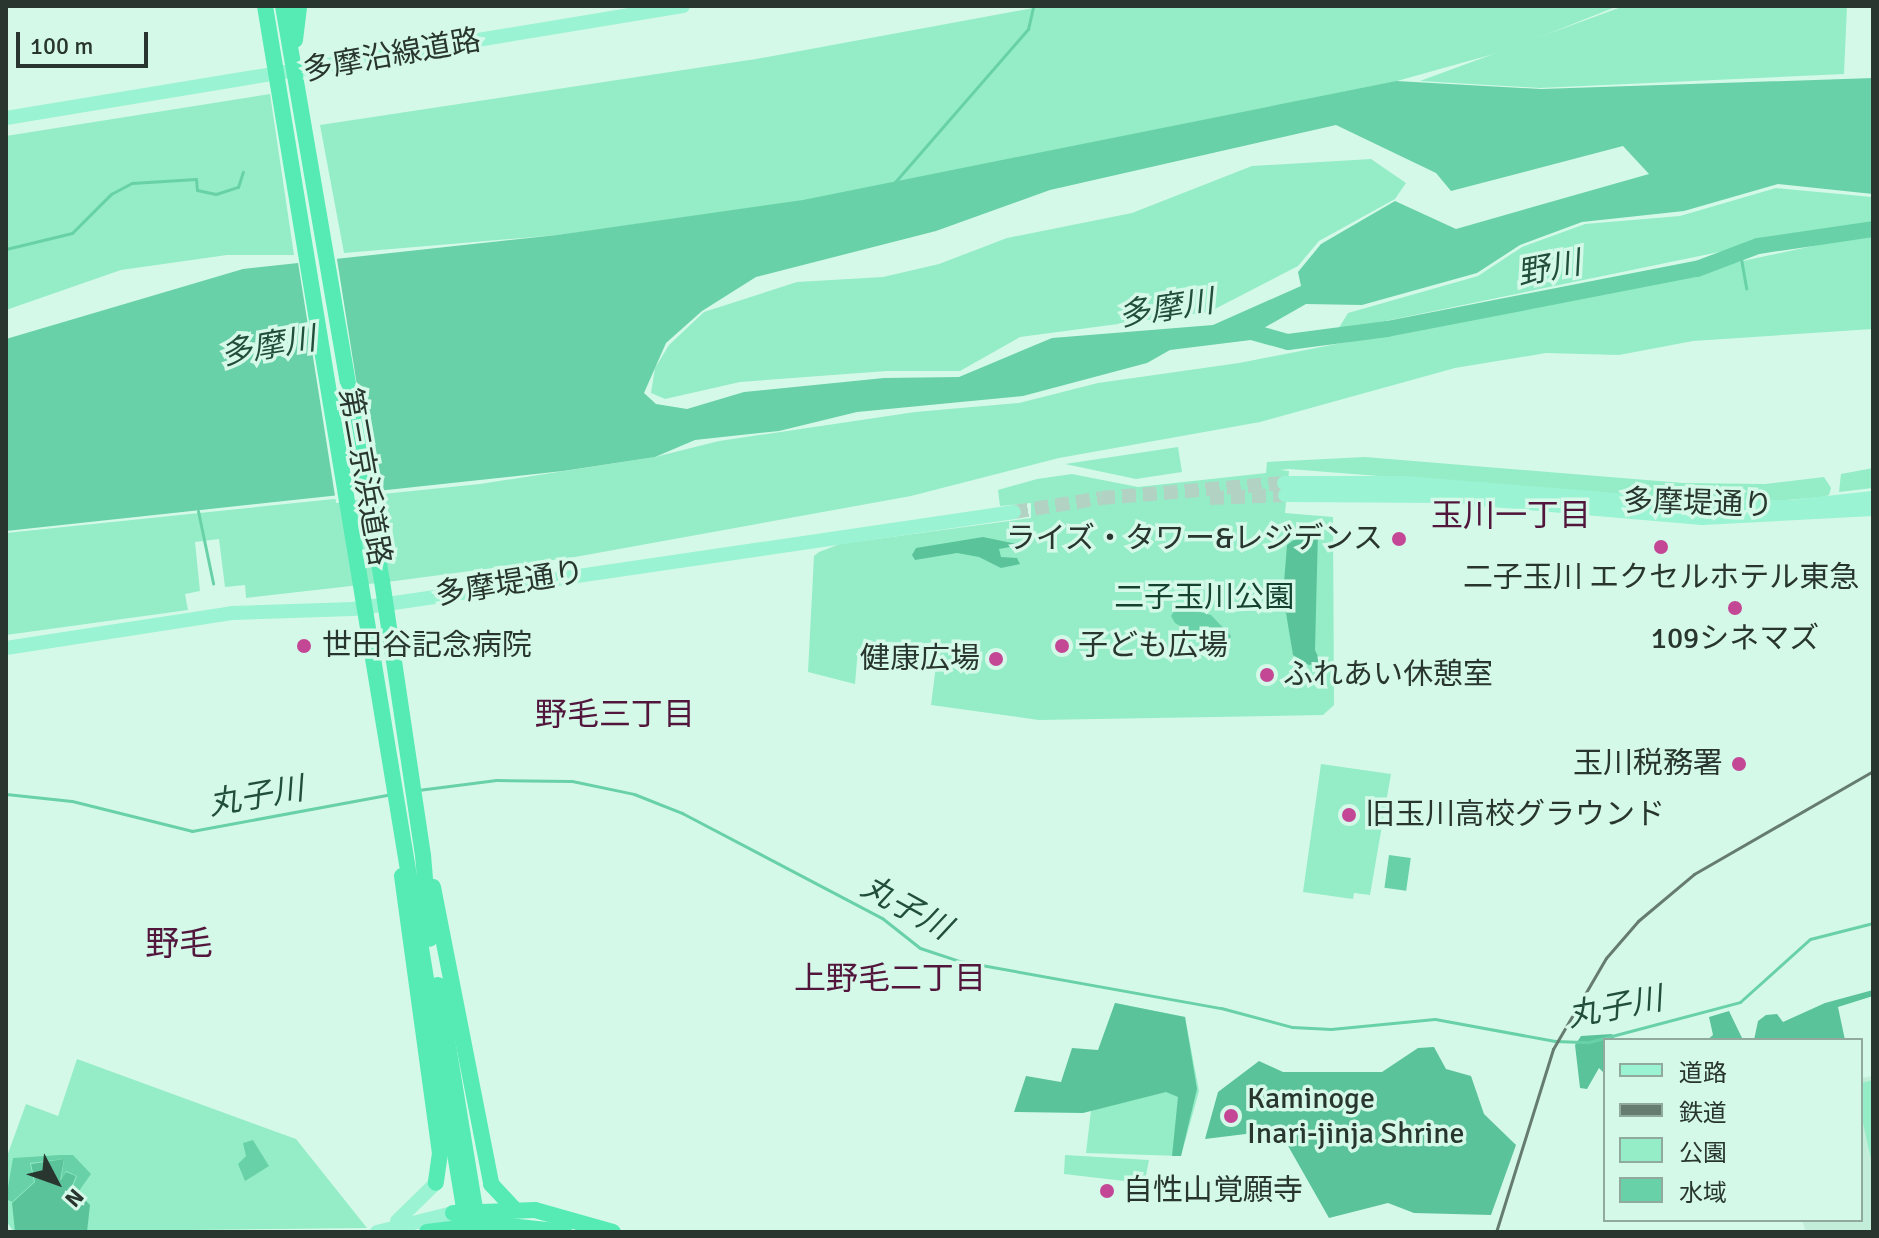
<!DOCTYPE html>
<html>
<head>
<meta charset="utf-8">
<style>
	body { margin:0 }
	#map { position:relative; width:1879px; height:1238px; overflow:hidden; background:#d5f9e8; font-family:Signika,"Noto Sans JP",sans-serif }
	div>[style] { position:absolute }
	[style*='--x'] { left:calc(var(--x)*1px); top:calc(var(--y)*1px); width:calc(var(--w)*1px); rotate:calc(var(--a)*1deg) }
	.built>* { inset:0; background:#c2edd9 }
	.green>* { inset:0; background:#94edc6 }
	.forest>* { inset:0; background:#5bc39a }
	.water>* { inset:0; background:#69d1a7; transform-origin:0 0 }
	.pier>* { inset:0; background:#d5f9e8; transform-origin:0 0 }
	.stream>* { height:3px; margin:-1.5px; padding:0 1.5px; transform-origin:1.5px; border-radius:1.5px; background:#69d1a7 }
	.river>* { height:16px; margin:-8px; padding:0 8px; transform-origin:8px; border-radius:8px; background:#69d1a7 }
	.primary-tunnel>* { height:14px; margin-top:-7px; transform-origin:0; background:repeating-linear-gradient(90deg,#b2d2c3 0 14px,transparent 0 21px) }
	.primary>* { height:14px; margin:-7px; padding:0 7px; transform-origin:7px; border-radius:7px; background:#9af3d2 }
	.highway>* { height:16px; margin:-8px; padding:0 8px; transform-origin:8px; border-radius:8px; background:#56ebb4 }
	.rail>* { height:3px; margin:-1.5px; padding:0 1.5px; transform-origin:1.5px; border-radius:1.5px; background:#667c71 }
	.dots>* { width:22px; height:22px; translate:-50% -50%; box-sizing:border-box; border:4px solid #d5f9e8; border-radius:50% }
	span { translate:-50% -50%; white-space:nowrap; text-align:center; line-height:1.15; -webkit-text-stroke:7px #d5f9e8; paint-order:stroke }
	.street-label { font-size:30px; color:#28362f }
	.poi-label { font-size:30px; color:#28362f }
	.right { translate:-100% -50%; text-align:right }
	.left { translate:0 -50%; text-align:left }
	.park-label { font-size:30px; color:#144130 }
	.water-label { font-size:32px; color:#224e3c; font-style:italic }
	.neighbourhood-label { font-size:32px; color:#52163c }
	.quarter-label { font-size:34px; color:#52163c }
	.frame { position:absolute; inset:0; border:8px solid #28362f; pointer-events:none }
	.legend { position:absolute; left:1603px; top:1038px; width:260px; height:184px; box-sizing:border-box; background:#d5f9e8; border:2px solid #90ab9e; margin:0; padding:10px 14px; list-style:none; font-size:24px; color:#28362f }
	.legend li { display:flex; align-items:center; gap:16px; height:40px }
	.legend b { width:40px; border:2px solid #90ab9e }
	.north { position:absolute; left:16px; top:1142px; width:80px; height:80px; -webkit-text-stroke:6px #d5f9e8; paint-order:stroke; rotate:131deg; font-size:22px; font-weight:700; line-height:32px; text-align:center; color:#28362f }
	.north::after { content:''; display:block; margin:auto; width:28px; height:36px; background:#28362f; clip-path:polygon(50% 0,100% 100%,50% 72%,0 100%) }
	.scale { position:absolute; left:16px; top:32px; width:132px; height:36px; box-sizing:border-box; border:4px solid #28362f; border-top:0; padding-left:10px; font-size:24px; line-height:28px; white-space:nowrap; color:#28362f; -webkit-text-stroke:6px #d5f9e8; paint-order:stroke }
</style>
</head>
<body>
<div id="map">
	<div class="built">
		<i style="clip-path:polygon(1873px 1076px,1873px 1232px,1806px 1232px,1802px 1220px,1861px 1220px,1861px 1078px)"></i>
	</div>
	<div class="green">
		<i style="clip-path:polygon(1044px 6px,1618px 6px,1508px 50px,1397px 81px,804px 201px,558px 235px,344px 253px,320px 125px,756px 59px)"></i>
		<i style="clip-path:polygon(1624px 6px,1847px 6px,1844px 74px,1540px 88px,1420px 81px)"></i>
		<i style="clip-path:polygon(270px 94px,294px 255px,227px 255px,121px 270px,6px 310px,6px 136px)"></i>
		<i style="clip-path:polygon(1371px 159px,1406px 183px,1395px 199px,1319px 241px,1298px 266px,1209px 312px,1020px 337px,960px 371px,887px 371px,740px 382px,665px 399px,651px 393px,655px 368px,669px 345px,704px 312px,797px 282px,883px 277px,939px 264px,1007px 238px,1132px 213px,1252px 166px)"></i>
		<i style="clip-path:polygon(1776px 188px,1872px 197px,1873px 226px,1748px 246px,1337px 331px,1348px 313px,1478px 276px,1522px 247px,1585px 224px,1680px 216px)"></i>
		<i style="clip-path:polygon(1873px 233px,1873px 329px,1693px 341px,1619px 355px,1546px 353px,1455px 368px,1260px 422px,1059px 458px,911px 496px,575px 557px,395px 581px,246px 598px,245px 585px,225px 587px,219px 539px,195px 542px,200px 591px,185px 594px,188px 610px,6px 635px,6px 533px,480px 484px,655px 457px,719px 441px,915px 412px,1019px 403px,1098px 383px,1239px 363px,1547px 303px)"></i>
		<i style="clip-path:polygon(1178px 447px,1182px 472px,1136px 479px,1065px 464px)"></i>
		<i style="clip-path:polygon(1365px 457px,1683px 483px,1765px 484px,1824px 477px,1831px 488px,1829px 495px,1822px 497px,1740px 504px,1289px 469px,1280px 470px,1289px 471px,1285px 513px,1333px 517px,1334px 705px,1323px 715px,1039px 720px,931px 705px,939px 642px,858px 649px,855px 684px,808px 672px,814px 556px,819px 552px,840px 544px,1031px 518px,1031px 503px,1000px 506px,998px 490px,1037px 479px,1072px 474px,1138px 487px,1266px 473px,1267px 462px)"></i>
		<i style="clip-path:polygon(1873px 468px,1873px 488px,1839px 492px,1841px 474px)"></i>
		<i style="clip-path:polygon(1321px 764px,1391px 774px,1370px 895px,1354px 893px,1353px 899px,1303px 892px)"></i>
		<i style="clip-path:polygon(1115px 1003px,1185px 1017px,1199px 1091px,1181px 1156px,1086px 1153px,1098px 1051px)"></i>
		<i style="clip-path:polygon(77px 1059px,296px 1139px,367px 1228px,14px 1232px,6px 1221px,6px 1159px,26px 1104px,58px 1116px)"></i>
		<i style="clip-path:polygon(1873px 1080px,1873px 1168px,1861px 1114px,1861px 1083px)"></i>
		<i style="clip-path:polygon(1065px 1155px,1149px 1160px,1143px 1191px,1133px 1190px,1133px 1182px,1064px 1174px)"></i>
	</div>
	<div class="forest">
		<i style="clip-path:polygon(1312px 527px,1318px 531px,1315px 650px,1321px 663px,1309px 665px,1293px 655px,1283px 595px,1287px 545px)"></i>
		<i style="clip-path:polygon(983px 537px,1021px 545px,999px 549px,1001px 557px,1017px 558px,1020px 564px,1001px 568px,979px 557px,957px 553px,915px 560px,912px 555px,916px 548px)"></i>
		<i style="clip-path:polygon(1873px 990px,1873px 996px,1838px 1007px,1845px 1040px,1754px 1040px,1758px 1021px,1766px 1015px,1777px 1014px,1783px 1022px,1825px 1003px)"></i>
		<i style="clip-path:polygon(1115px 1003px,1185px 1017px,1197px 1089px,1181px 1156px,1172px 1156px,1178px 1097px,1166px 1092px,1083px 1113px,1014px 1112px,1026px 1076px,1061px 1082px,1072px 1048px,1098px 1050px)"></i>
		<i style="clip-path:polygon(1729px 1011px,1743px 1040px,1707px 1040px,1713px 1035px,1709px 1017px)"></i>
		<i style="clip-path:polygon(1612px 1034px,1615px 1040px,1605px 1040px,1605px 1074px,1599px 1068px,1587px 1089px,1580px 1088px,1575px 1045px,1581px 1036px)"></i>
		<i style="clip-path:polygon(1434px 1047px,1446px 1069px,1471px 1076px,1484px 1114px,1516px 1145px,1491px 1215px,1414px 1213px,1388px 1203px,1329px 1218px,1279px 1130px,1205px 1139px,1218px 1092px,1259px 1061px,1283px 1072px,1382px 1072px,1418px 1048px)"></i>
		<i style="clip-path:polygon(64px 1159px,60px 1181px,66px 1172px,76px 1176px,72px 1186px,90px 1205px,87px 1232px,15px 1232px,12px 1203px,35px 1182px,31px 1164px)"></i>
	</div>
	<div class="water">
		<i style="clip-path:polygon(evenodd,1873px 78px,1873px 194px,1778px 184px,1684px 211px,1582px 222px,1520px 245px,1477px 273px,1362px 305px,1306px 304px,1262px 329px,1259px 339px,1170px 350px,1147px 363px,1023px 396px,857px 412px,779px 431px,695px 440px,655px 457px,563px 471px,6px 531px,6px 339px,243px 269px,557px 235px,803px 200px,1396px 81px,1541px 89px,1873px 78px,1336px 125px,1436px 173px,1451px 191px,1623px 146px,1649px 174px,1456px 229px,1395px 201px,1321px 244px,1298px 272px,1301px 286px,1213px 325px,1052px 338px,959px 377px,884px 378px,744px 392px,687px 409px,656px 404px,644px 393px,666px 343px,702px 311px,756px 277px,936px 231px,1050px 190px,1336px 125px)"></i>
		<i style="clip-path:polygon(1177px 606px,1211px 615px,1231px 636px,1227px 646px,1206px 642px,1175px 623px,1171px 616px)"></i>
		<i style="left:1389px;top:855px;width:22px;height:33px;rotate:8deg"></i>
		<i style="clip-path:polygon(253px 1140px,269px 1166px,245px 1181px,238px 1164px,246px 1156px,243px 1143px)"></i>
		<i style="clip-path:polygon(60px 1155px,73px 1155px,91px 1174px,79px 1191px,73px 1186px,77px 1176px,66px 1171px,61px 1181px,64px 1159px,30px 1163px,34px 1182px,12px 1202px,6px 1199px,13px 1158px)"></i>
	</div>
	<div class="pier">
		<i style="left:336px;top:253px;width:247px;height:39px;rotate:81deg"></i>
	</div>
	<div class="stream">
		<i style="--x:895;--y:182;--w:203;--a:-49"></i>
		<i style="--x:1028;--y:29;--w:22;--a:-77"></i>
		<i style="--x:6;--y:249;--w:68;--a:-13.6"></i>
		<i style="--x:72;--y:233;--w:55;--a:-45"></i>
		<i style="--x:111;--y:194;--w:24;--a:-28"></i>
		<i style="--x:132;--y:183;--w:64;--a:-3.6"></i>
		<i style="--x:196;--y:179;--w:11;--a:85"></i>
		<i style="--x:197;--y:190;--w:19;--a:12"></i>
		<i style="--x:216;--y:194;--w:23;--a:-18"></i>
		<i style="--x:238;--y:187;--w:16;--a:-72"></i>
		<i style="--x:1740;--y:253;--w:36;--a:80"></i>
		<i style="--x:6;--y:269;--w:7;--a:90"></i>
		<i style="--x:198;--y:511;--w:74;--a:78.2"></i>
		<i style="--x:418;--y:790;--w:79;--a:-7.3"></i>
		<i style="--x:496;--y:780;--w:76;--a:0.8"></i>
		<i style="--x:572;--y:781;--w:63;--a:11.8"></i>
		<i style="--x:634;--y:794;--w:52;--a:21.6"></i>
		<i style="--x:682;--y:813;--w:226;--a:27.7"></i>
		<i style="--x:882;--y:918;--w:48;--a:38.3"></i>
		<i style="--x:920;--y:948;--w:41;--a:18.4"></i>
		<i style="--x:959;--y:961;--w:266;--a:10.2"></i>
		<i style="--x:1221;--y:1008;--w:73;--a:15"></i>
		<i style="--x:1292;--y:1027;--w:39;--a:3"></i>
		<i style="--x:1331;--y:1029;--w:104;--a:-5.5"></i>
		<i style="--x:1435;--y:1019;--w:122;--a:10.4"></i>
		<i style="--x:1555;--y:1041;--w:34;--a:2"></i>
		<i style="--x:1589;--y:1042;--w:156;--a:-14.8"></i>
		<i style="--x:1740;--y:1002;--w:94;--a:-42"></i>
		<i style="--x:1810;--y:939;--w:65;--a:-14.3"></i>
		<i style="--x:6;--y:794;--w:66;--a:6.1"></i>
		<i style="--x:72;--y:801;--w:124;--a:14"></i>
		<i style="--x:192;--y:831;--w:202;--a:-10.5"></i>
	</div>
	<div class="river">
		<i style="--x:1241;--y:329;--w:49;--a:15.5"></i>
		<i style="--x:1288;--y:342;--w:100;--a:-7.5"></i>
		<i style="--x:1387;--y:329;--w:316;--a:-11"></i>
		<i style="--x:1697;--y:269;--w:65;--a:-20.7"></i>
		<i style="--x:1758;--y:246;--w:116;--a:-8.4"></i>
	</div>
	<div class="primary-tunnel">
		<i style="--x:1210;--y:498;--w:75;--a:-2.3"></i>
		<i style="--x:1014;--y:512;--w:88;--a:-9.1"></i>
		<i style="--x:1101;--y:498;--w:184;--a:-4.7"></i>
	</div>
	<div class="primary">
		<i style="--x:6;--y:118;--w:686;--a:-9.39"></i>
		<i style="--x:1284;--y:483;--w:122;--a:0"></i>
		<i style="--x:1406;--y:483;--w:299;--a:4.6"></i>
		<i style="--x:1704;--y:507;--w:87;--a:0"></i>
		<i style="--x:1791;--y:507;--w:82;--a:-6.3"></i>
		<i style="--x:1285;--y:495;--w:161;--a:0.4"></i>
		<i style="--x:1446;--y:496;--w:257;--a:4.9"></i>
		<i style="--x:1702;--y:518;--w:171;--a:-3"></i>
		<i style="--x:6;--y:648;--w:230;--a:-8.8"></i>
		<i style="--x:233;--y:613;--w:120;--a:-1.9"></i>
		<i style="--x:353;--y:609;--w:668;--a:-8.35"></i>
		<i style="--x:397;--y:1221;--w:54;--a:-44.3"></i>
		<i style="--x:377;--y:1232;--w:78;--a:-14"></i>
	</div>
	<div class="highway">
		<i style="--x:265;--y:6;--w:1243;--a:80.6"></i>
		<i style="--x:283;--y:6;--w:583;--a:80.23"></i>
		<i style="--x:382;--y:581;--w:277;--a:81.5"></i>
		<i style="--x:423;--y:855;--w:84;--a:85.2"></i>
		<i style="--x:295;--y:40;--w:34;--a:-83"></i>
		<i style="--x:402;--y:876;--w:280;--a:82.2"></i>
		<i style="--x:440;--y:1153;--w:30;--a:98"></i>
		<i style="--x:433;--y:887;--w:303;--a:78.9"></i>
		<i style="--x:491;--y:1184;--w:34;--a:47"></i>
		<i style="--x:438;--y:985;--w:250;--a:80.6"></i>
		<i style="--x:453;--y:1213;--w:82;--a:-2.1"></i>
		<i style="--x:535;--y:1210;--w:81;--a:15.8"></i>
		<i style="--x:427;--y:1232;--w:64;--a:-7.1"></i>
		<i style="--x:491;--y:1224;--w:74;--a:6.2"></i>
	</div>
	<div class="rail">
		<i style="--x:1496;--y:1232;--w:192;--a:-72.7"></i>
		<i style="--x:1553;--y:1049;--w:105;--a:-59.8"></i>
		<i style="--x:1606;--y:958;--w:49;--a:-49.1"></i>
		<i style="--x:1638;--y:921;--w:73;--a:-40"></i>
		<i style="--x:1694;--y:874;--w:207;--a:-29.9"></i>
	</div>
	<div class="dots">
		<i style="left:1399px;top:539px;background:#c44796"></i>
		<i style="left:1661px;top:547px;background:#c44796"></i>
		<i style="left:1735px;top:608px;background:#c44796"></i>
		<i style="left:304px;top:646px;background:#c44796"></i>
		<i style="left:1062px;top:646px;background:#c44796"></i>
		<i style="left:996px;top:659px;background:#c44796"></i>
		<i style="left:1267px;top:675px;background:#c44796"></i>
		<i style="left:1739px;top:764px;background:#c44796"></i>
		<i style="left:1349px;top:815px;background:#c44796"></i>
		<i style="left:1231px;top:1116px;background:#c44796"></i>
		<i style="left:1107px;top:1191px;background:#c44796"></i>
	</div>
	<div class="street-label">
		<span style="left:392px;top:56px;rotate:-10deg">多摩沿線道路</span>
		<span style="left:364px;top:477px;rotate:80deg">第三京浜道路</span>
		<span style="left:1698px;top:504px;rotate:2deg">多摩堤通り</span>
		<span style="left:510px;top:584px;rotate:-9deg">多摩堤通り</span>
	</div>
	<div class="poi-label">
		<span class="right" style="left:1383px;top:539px">ライズ・タワー&amp;レジデンス</span>
		<span style="left:1661px;top:578px">二子玉川 エクセルホテル東急</span>
		<span style="left:1735px;top:639px">109シネマズ</span>
		<span class="left" style="left:322px;top:646px">世田谷記念病院</span>
		<span class="left" style="left:1078px;top:646px">子ども広場</span>
		<span class="right" style="left:980px;top:659px">健康広場</span>
		<span class="left" style="left:1283px;top:675px">ふれあい休憩室</span>
		<span class="right" style="left:1723px;top:764px">玉川税務署</span>
		<span class="left" style="left:1365px;top:815px">旧玉川高校グラウンド</span>
		<span class="left" style="left:1247px;top:1116px">Kaminoge<br>Inari-jinja Shrine</span>
		<span class="left" style="left:1123px;top:1191px">自性山覚願寺</span>
	</div>
	<div class="park-label">
		<span style="left:1204px;top:598px">二子玉川公園</span>
	</div>
	<div class="water-label">
		<span style="left:1549px;top:269px;rotate:-11deg">野川</span>
		<span style="left:1166px;top:309px;rotate:-9deg">多摩川</span>
		<span style="left:268px;top:347px;rotate:-10deg">多摩川</span>
		<span style="left:256px;top:797px;rotate:-10deg">丸子川</span>
		<span style="left:906px;top:908px;rotate:29deg">丸子川</span>
		<span style="left:1615px;top:1008px;rotate:-11deg">丸子川</span>
	</div>
	<div class="neighbourhood-label">
		<span style="left:1511px;top:516px">玉川一丁目</span>
		<span style="left:615px;top:715px">野毛三丁目</span>
		<span style="left:890px;top:979px">上野毛二丁目</span>
	</div>
	<div class="quarter-label">
		<span style="left:179px;top:945px">野毛</span>
	</div>
	<div class="frame"></div>
	<ul class="legend">
	<li><b style="height:10px;background:#9af3d2"></b>道路</li>
	<li><b style="height:10px;background:#667c71"></b>鉄道</li>
	<li><b style="height:22px;background:#94edc6"></b>公園</li>
	<li><b style="height:22px;background:#69d1a7"></b>水域</li>
	</ul>
	<div class="north">N</div>
	<div class="scale">100 m</div>
</div>
</body>
</html>
